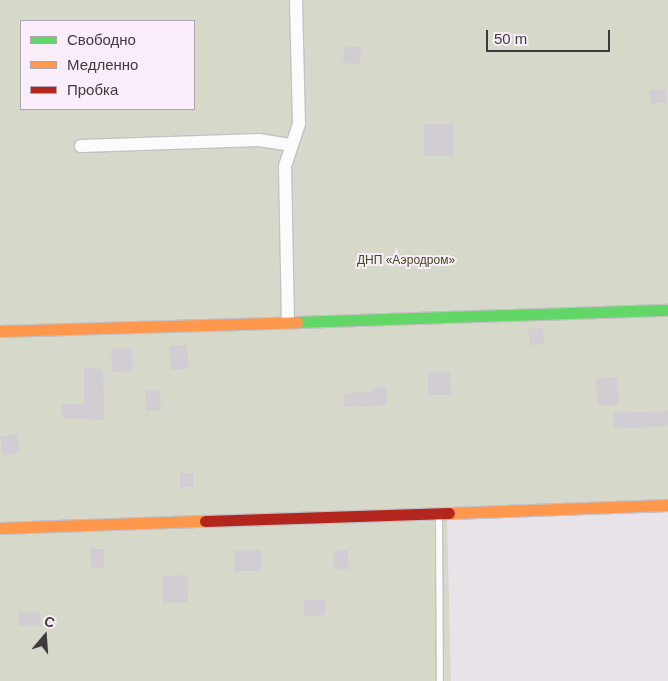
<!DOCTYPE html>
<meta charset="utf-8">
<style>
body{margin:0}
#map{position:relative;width:668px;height:681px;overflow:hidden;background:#e8e3e8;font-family:Helvetica,sans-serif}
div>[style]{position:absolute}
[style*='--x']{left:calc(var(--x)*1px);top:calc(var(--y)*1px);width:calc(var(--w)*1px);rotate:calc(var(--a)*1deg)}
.green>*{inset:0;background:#d6d9ca}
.building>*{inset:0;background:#d2ccd3}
.roads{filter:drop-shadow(1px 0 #c4c0c4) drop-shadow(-1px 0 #c4c0c4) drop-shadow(0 1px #c4c0c4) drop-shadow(0 -1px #c4c0c4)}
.lane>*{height:6px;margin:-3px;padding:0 3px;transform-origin:3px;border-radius:3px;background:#fcfbfc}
.street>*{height:12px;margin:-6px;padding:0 6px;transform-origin:6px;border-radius:6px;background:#fcfbfc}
.fast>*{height:11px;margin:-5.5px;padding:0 5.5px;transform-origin:5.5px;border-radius:5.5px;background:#63d668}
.slow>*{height:11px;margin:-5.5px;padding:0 5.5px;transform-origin:5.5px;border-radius:5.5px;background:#ff974d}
.jam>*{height:11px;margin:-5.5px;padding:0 5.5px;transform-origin:5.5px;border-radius:5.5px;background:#b3261e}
span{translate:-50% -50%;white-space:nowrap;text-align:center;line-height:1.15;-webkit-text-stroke:4px #f8edf9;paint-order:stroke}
.park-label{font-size:12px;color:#424b18}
.legend{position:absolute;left:20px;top:20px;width:175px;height:90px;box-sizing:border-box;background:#f8edf9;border:1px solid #aea6af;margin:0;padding:6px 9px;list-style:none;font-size:15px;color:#3f3b3f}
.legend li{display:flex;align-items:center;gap:10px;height:25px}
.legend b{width:25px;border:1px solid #aea6af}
.north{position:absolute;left:20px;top:611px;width:50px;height:50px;-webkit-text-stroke:4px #f8edf9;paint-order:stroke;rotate:18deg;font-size:14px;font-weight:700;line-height:20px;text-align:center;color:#3f3b3f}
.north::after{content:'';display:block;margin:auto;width:18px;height:22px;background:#3f3b3f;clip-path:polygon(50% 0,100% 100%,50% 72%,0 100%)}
.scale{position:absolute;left:486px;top:30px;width:124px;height:22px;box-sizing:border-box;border:2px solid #3f3b3f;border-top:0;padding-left:6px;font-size:15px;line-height:18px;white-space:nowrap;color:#3f3b3f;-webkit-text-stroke:4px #f8edf9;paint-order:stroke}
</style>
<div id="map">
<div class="green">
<div style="clip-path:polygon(evenodd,0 0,668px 0,668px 511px,447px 520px,451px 681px,0 681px,0 0,21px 21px,194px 21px,194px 109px,21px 109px,21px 21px)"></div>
</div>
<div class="building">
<div style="clip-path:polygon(344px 46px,361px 47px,360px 64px,343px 63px)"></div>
<div style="clip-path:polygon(666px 89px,667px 102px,651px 104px,649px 91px)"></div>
<div style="clip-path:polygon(424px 124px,453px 124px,453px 156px,424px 156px)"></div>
<div style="clip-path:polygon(543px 328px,544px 344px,530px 345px,528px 329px)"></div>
<div style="clip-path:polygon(187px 345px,189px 368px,171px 370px,169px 346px)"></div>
<div style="clip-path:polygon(132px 348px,133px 371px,112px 372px,111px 349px)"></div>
<div style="clip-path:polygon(84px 368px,103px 369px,104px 420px,62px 418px,62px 404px,84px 404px)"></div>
<div style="clip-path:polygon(450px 371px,451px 395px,428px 395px,428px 372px)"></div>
<div style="clip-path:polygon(617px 377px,619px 405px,598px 405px,596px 378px)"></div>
<div style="clip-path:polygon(387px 387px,387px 405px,344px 407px,344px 393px,372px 392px,372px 388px)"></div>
<div style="clip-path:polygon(160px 390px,161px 410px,146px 411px,145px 391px)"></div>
<div style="clip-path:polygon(668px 411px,668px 426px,614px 429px,614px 413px)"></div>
<div style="clip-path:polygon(17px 434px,20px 452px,3px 455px,0 437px)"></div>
<div style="clip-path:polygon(180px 473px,193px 473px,193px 487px,180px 487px)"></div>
<div style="clip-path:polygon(90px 549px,104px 549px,104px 568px,91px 568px)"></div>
<div style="clip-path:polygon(234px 550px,261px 550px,261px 571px,234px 571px)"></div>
<div style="clip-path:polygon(334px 550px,348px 550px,349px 569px,334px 569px)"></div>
<div style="clip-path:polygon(187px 575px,188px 602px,163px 603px,162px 576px)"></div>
<div style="clip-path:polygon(325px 599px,325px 615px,304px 616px,304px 600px)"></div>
<div style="clip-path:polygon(40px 612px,41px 626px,19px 626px,18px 613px)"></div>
</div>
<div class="roads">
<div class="lane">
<div style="--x:439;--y:514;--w:167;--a:89.7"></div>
</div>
<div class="street">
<div style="--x:81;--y:146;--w:178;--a:-1.9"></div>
<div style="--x:259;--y:140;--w:33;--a:9"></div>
<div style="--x:288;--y:322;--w:156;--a:-91.1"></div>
<div style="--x:285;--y:166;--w:44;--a:-71.6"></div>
<div style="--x:299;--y:124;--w:124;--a:-91.4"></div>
</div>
<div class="fast">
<div style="--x:297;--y:322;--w:371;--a:-1.9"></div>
</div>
<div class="slow">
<div style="--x:0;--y:331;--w:297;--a:-1.7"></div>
<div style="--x:449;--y:513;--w:219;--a:-2.1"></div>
<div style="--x:0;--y:528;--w:205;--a:-2"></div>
</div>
<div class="jam">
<div style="--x:205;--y:521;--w:244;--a:-1.9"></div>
</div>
</div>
<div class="park-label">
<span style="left:406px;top:261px">ДНП «Аэродром»</span>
</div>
<ul class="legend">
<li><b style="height:6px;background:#63d668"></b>Свободно</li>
<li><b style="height:6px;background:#ff974d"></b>Медленно</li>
<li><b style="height:6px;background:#b3261e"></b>Пробка</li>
</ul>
<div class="north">С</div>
<div class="scale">50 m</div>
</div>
